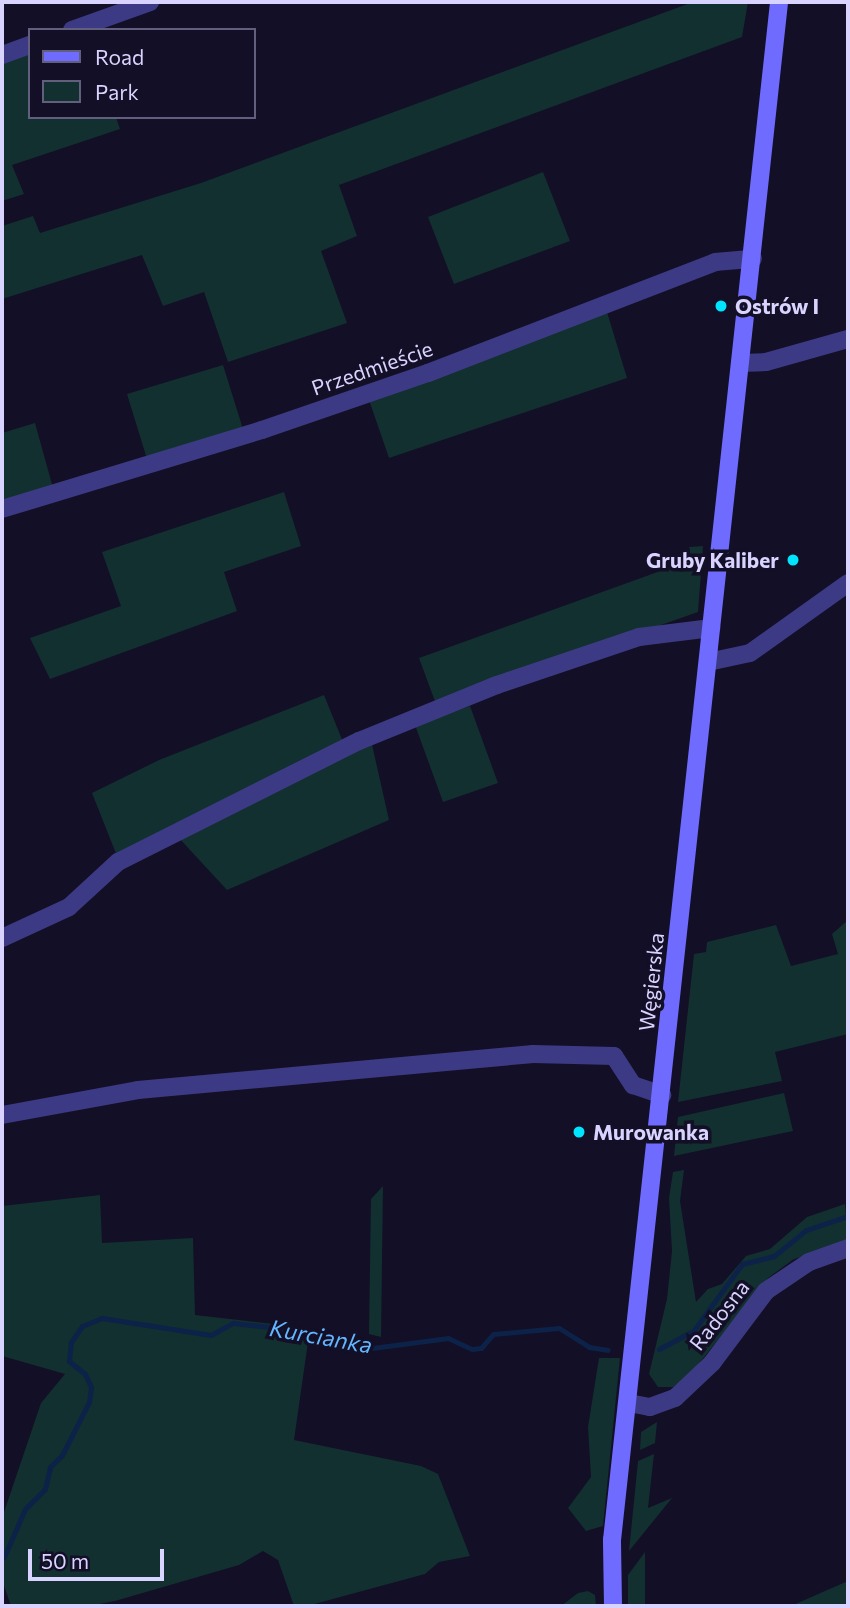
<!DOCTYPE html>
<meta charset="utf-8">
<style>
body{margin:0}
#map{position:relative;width:850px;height:1608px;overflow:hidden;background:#130f26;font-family:Commissioner,sans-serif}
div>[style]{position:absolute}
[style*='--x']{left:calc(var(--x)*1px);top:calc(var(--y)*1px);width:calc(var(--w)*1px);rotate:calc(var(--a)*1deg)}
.green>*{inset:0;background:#12302f}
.stream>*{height:5px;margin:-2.5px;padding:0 2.5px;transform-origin:2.5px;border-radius:2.5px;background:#0c2248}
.street>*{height:18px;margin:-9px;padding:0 9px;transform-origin:9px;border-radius:9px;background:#3d3a85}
.secondary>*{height:18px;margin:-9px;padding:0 9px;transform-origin:9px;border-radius:9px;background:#6f6bff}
.dots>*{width:19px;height:19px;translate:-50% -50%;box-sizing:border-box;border:4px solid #130f26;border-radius:50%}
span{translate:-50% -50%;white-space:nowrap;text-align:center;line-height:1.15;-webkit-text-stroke:7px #130f26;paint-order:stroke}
.poi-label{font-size:21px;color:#d9d4ff;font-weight:700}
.left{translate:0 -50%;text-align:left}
.right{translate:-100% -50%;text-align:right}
.street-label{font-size:21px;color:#d9d4ff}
.water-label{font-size:23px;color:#62b6ff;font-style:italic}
.frame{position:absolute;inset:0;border:4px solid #d9d4ff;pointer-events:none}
.legend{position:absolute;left:28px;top:28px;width:228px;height:91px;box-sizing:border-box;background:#130f26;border:2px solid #625e7d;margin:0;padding:9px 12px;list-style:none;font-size:21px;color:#d9d4ff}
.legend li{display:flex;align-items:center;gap:14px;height:35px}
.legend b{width:35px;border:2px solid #625e7d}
.scale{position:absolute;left:28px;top:1549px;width:136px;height:32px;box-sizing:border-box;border:4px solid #d9d4ff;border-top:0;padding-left:9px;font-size:21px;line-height:24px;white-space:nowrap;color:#d9d4ff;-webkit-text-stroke:5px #130f26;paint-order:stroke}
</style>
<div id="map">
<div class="green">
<div style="clip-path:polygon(693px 2px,748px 2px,742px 37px,339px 185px,357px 236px,321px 251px,347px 323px,228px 362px,204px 292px,163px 306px,142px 255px,2px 299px,2px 226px,33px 216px,40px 233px,201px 183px)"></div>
<div style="clip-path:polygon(30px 50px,30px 117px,116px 117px,120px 129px,12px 165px,24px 194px,2px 201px,2px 60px)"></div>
<div style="clip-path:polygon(543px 172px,570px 241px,454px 284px,428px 217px)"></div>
<div style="clip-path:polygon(607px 312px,627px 378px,389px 458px,369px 400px)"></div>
<div style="clip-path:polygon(223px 365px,243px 429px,147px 459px,127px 394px)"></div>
<div style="clip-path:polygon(35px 423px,53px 488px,2px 503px,2px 433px)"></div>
<div style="clip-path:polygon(284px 492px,301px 546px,224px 572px,237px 611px,50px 679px,30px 638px,121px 606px,102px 552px)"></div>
<div style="clip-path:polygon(703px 546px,698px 612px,436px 704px,419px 658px,688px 561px,689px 547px)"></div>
<div style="clip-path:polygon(324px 695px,343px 742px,117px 856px,92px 793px,159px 760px)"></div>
<div style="clip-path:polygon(470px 706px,498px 783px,443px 802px,415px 725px)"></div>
<div style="clip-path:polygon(371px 740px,389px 820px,227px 890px,178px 837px)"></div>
<div style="clip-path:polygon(848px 920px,848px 1034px,775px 1052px,782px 1081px,678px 1102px,694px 954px,706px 952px,707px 942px,776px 925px,791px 966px,838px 954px,832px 934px)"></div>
<div style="clip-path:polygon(784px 1093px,793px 1131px,674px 1156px,678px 1117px)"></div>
<div style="clip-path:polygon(684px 1170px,680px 1201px,696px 1302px,708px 1289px,722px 1284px,746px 1256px,770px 1249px,807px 1217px,845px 1204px,848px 1243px,794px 1259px,768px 1278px,688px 1377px,673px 1387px,658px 1387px,649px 1374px,667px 1299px,672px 1251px,669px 1198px,673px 1172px)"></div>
<div style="clip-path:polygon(383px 1186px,381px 1337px,369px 1334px,371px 1199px)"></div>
<div style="clip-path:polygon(100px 1195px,102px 1243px,193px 1238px,195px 1315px,310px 1328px,294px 1440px,421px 1466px,438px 1474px,470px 1556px,439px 1562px,425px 1574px,307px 1606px,294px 1606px,278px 1560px,263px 1551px,239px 1565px,115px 1601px,89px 1606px,11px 1606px,2px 1580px,2px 1518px,41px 1403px,65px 1374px,2px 1356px,2px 1206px)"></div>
<div style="clip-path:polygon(599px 1358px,620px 1358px,603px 1526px,586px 1531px,568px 1508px,591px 1477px,588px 1427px)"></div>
<div style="clip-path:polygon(657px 1422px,655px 1443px,640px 1450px,641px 1432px)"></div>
<div style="clip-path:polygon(654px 1454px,648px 1508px,672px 1498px,629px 1551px,638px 1461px)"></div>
<div style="clip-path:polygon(645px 1552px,645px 1606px,628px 1606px,628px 1575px)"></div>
<div style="clip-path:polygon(848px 1581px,848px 1606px,791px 1606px,825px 1591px)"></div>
<div style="clip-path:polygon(588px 1591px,595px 1595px,596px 1606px,561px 1606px,578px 1593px)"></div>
</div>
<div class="stream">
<div style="--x:659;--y:1349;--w:40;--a:-28"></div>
<div style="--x:694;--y:1330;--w:82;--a:-54"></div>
<div style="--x:742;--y:1264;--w:33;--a:-14"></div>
<div style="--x:774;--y:1256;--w:41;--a:-39.1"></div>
<div style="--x:806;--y:1230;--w:44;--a:-18.4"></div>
<div style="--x:4;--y:1557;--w:52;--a:-66.4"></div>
<div style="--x:25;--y:1509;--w:28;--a:-45"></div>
<div style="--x:45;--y:1489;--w:23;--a:-77"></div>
<div style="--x:50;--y:1467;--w:17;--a:-45"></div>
<div style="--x:62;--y:1455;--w:59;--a:-63"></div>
<div style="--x:89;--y:1402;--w:15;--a:-82"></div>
<div style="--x:91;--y:1387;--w:14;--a:-115"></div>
<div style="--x:85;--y:1374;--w:21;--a:-141"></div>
<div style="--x:69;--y:1361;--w:19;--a:-84"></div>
<div style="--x:71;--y:1342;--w:19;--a:-55"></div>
<div style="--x:82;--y:1326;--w:22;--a:-22"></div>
<div style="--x:102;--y:1318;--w:110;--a:8.9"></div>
<div style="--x:211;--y:1335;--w:25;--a:-29"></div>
<div style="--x:233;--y:1323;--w:81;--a:6.3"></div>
<div style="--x:314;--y:1332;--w:60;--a:15.4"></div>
<div style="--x:372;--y:1348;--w:77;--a:-7.5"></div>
<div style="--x:448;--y:1338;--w:26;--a:25"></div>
<div style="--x:472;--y:1349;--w:9;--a:-6"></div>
<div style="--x:481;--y:1348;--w:18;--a:-49"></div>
<div style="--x:493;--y:1334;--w:66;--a:-5.2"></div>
<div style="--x:559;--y:1328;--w:36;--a:32"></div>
<div style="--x:589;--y:1347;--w:19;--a:9"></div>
</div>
<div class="street">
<div style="--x:72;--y:30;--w:83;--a:-19.7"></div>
<div style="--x:2;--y:55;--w:30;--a:-20"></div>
<div style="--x:740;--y:363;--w:26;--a:-2"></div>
<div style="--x:766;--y:362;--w:85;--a:-15.7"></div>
<div style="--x:2;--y:509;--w:272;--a:-16.9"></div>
<div style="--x:262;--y:430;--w:176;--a:-19"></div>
<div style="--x:428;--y:373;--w:308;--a:-21.1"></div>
<div style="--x:715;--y:262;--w:38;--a:-5"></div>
<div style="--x:708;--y:662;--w:43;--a:-12.1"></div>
<div style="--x:750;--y:653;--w:120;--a:-35.5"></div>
<div style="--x:2;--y:938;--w:74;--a:-24.8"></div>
<div style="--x:69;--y:907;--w:67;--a:-42.6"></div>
<div style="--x:118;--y:862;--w:270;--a:-26.7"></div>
<div style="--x:359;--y:741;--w:149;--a:-22.1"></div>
<div style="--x:497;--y:685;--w:150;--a:-18.7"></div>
<div style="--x:639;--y:637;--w:73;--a:-7.1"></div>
<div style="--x:2;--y:1115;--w:138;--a:-10.4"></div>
<div style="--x:138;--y:1090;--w:397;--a:-5.2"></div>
<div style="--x:533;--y:1054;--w:81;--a:1.4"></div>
<div style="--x:614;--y:1056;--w:35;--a:57"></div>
<div style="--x:633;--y:1085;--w:31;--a:19"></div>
<div style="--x:629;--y:1403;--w:21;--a:11"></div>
<div style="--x:650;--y:1407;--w:27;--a:-20"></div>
<div style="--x:675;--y:1398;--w:51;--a:-43.4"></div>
<div style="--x:712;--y:1363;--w:90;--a:-53.1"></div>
<div style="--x:766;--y:1291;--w:52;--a:-34"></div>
<div style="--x:809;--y:1262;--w:41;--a:-19.7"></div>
</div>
<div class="secondary">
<div style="--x:613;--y:1606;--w:66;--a:-90.9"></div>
<div style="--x:612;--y:1540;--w:1547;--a:-83.8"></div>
</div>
<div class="dots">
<div style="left:721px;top:306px;background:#00e5ff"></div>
<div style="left:793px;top:560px;background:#00e5ff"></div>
<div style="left:579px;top:1132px;background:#00e5ff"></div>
</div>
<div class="poi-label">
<span class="left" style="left:735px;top:306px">Ostrów I</span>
<span class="right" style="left:779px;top:560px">Gruby Kaliber</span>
<span class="left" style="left:593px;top:1132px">Murowanka</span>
</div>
<div class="street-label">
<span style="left:372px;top:368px;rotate:-19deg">Przedmieście</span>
<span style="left:651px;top:982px;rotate:-84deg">Węgierska</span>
<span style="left:719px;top:1315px;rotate:-52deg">Radosna</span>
</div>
<div class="water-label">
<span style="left:321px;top:1336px;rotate:10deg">Kurcianka</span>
</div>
<div class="frame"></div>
<ul class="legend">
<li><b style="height:9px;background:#6f6bff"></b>Road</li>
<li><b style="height:19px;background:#12302f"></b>Park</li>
</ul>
<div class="scale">50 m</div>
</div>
